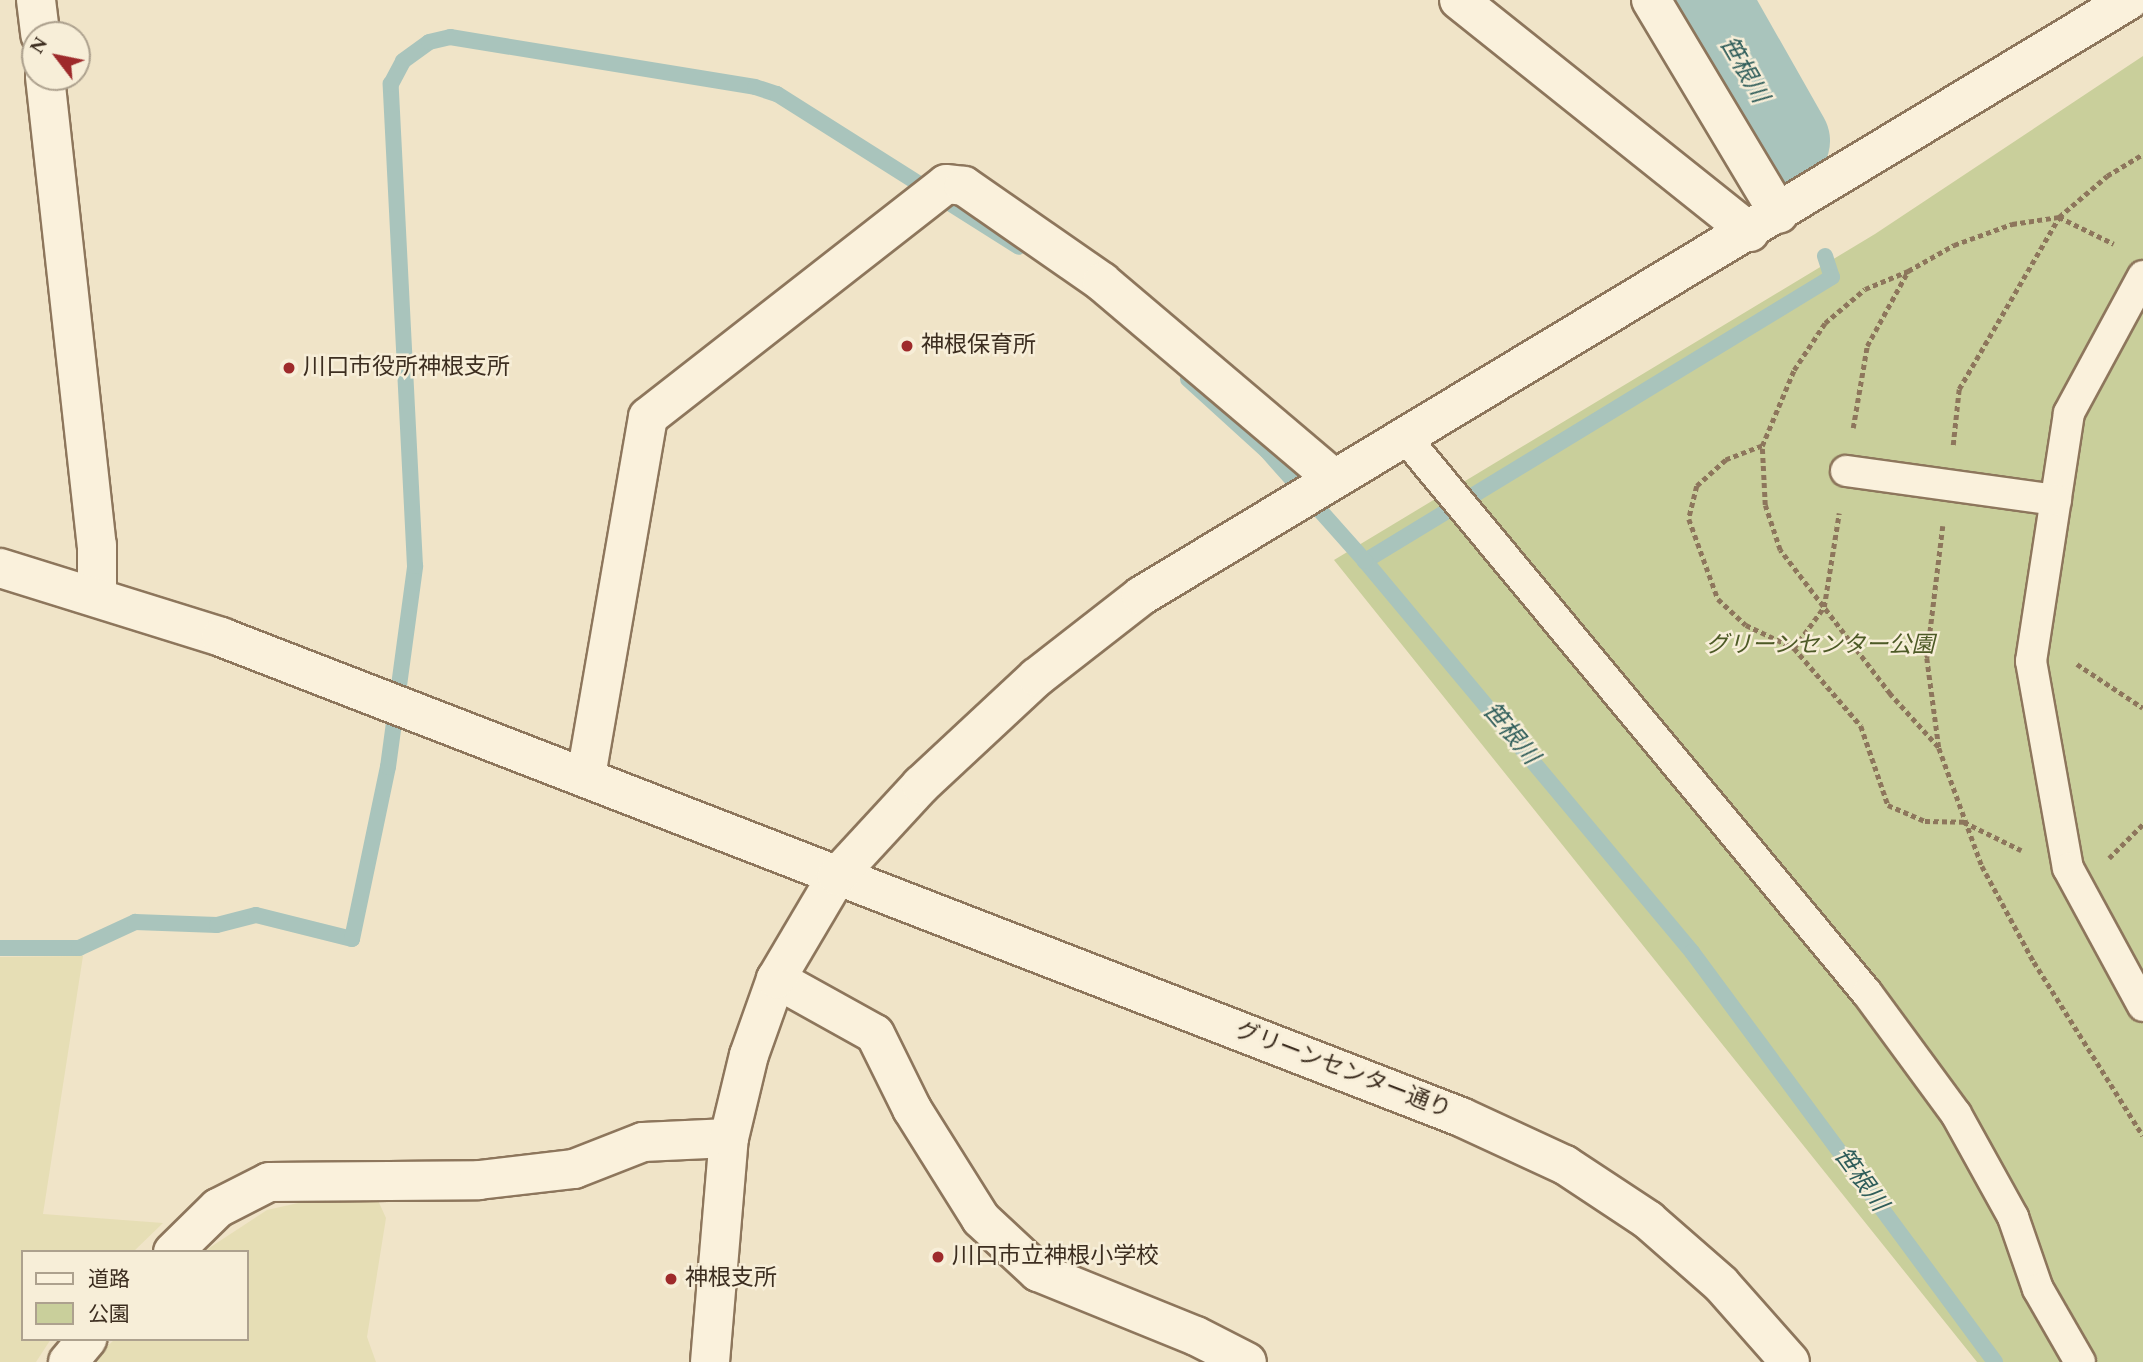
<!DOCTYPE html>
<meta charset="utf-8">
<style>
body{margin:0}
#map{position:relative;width:2143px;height:1362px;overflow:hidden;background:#f0e4c8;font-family:Spectral,"Noto Sans JP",serif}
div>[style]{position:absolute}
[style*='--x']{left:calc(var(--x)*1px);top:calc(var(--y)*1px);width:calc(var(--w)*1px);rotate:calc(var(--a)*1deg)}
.farmland>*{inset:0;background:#e6deb5}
.green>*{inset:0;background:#c9cf9b}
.stream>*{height:16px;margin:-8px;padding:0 8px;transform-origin:8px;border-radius:8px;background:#a9c4bc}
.river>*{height:94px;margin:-47px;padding:0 47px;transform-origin:47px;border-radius:47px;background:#a9c4bc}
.path>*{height:4.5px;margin-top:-2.25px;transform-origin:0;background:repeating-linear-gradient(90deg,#8d765c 0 5px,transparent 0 8.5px)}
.roads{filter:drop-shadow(2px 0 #8d765c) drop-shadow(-2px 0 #8d765c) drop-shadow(0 2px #8d765c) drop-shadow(0 -2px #8d765c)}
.lane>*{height:30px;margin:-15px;padding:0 15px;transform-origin:15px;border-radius:15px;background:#faf1dc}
.street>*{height:38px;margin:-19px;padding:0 19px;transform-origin:19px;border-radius:19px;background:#faf1dc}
.secondary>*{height:38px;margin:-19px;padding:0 19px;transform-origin:19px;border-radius:19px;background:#faf1dc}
.dots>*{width:19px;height:19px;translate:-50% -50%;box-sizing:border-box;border:4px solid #f7eed8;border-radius:50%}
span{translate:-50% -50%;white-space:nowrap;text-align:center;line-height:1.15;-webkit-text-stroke:5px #f7eed8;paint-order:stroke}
.poi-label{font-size:23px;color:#3d2e20}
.left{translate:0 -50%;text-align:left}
.park-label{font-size:23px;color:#4d5a26;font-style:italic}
.street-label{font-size:23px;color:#3d2e20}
.water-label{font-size:24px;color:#2f5d5a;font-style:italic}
.legend{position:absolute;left:21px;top:1250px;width:228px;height:91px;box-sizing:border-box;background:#f7eed8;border:2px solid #ada18e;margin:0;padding:9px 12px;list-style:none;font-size:21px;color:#3d2e20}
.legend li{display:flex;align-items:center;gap:14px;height:35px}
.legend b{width:35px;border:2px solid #ada18e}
.north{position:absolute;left:21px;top:21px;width:70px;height:70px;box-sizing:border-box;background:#f7eed8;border:2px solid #ada18e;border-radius:50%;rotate:302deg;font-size:19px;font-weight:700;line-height:28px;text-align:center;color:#3d2e20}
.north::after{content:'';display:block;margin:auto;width:24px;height:32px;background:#9e2a2b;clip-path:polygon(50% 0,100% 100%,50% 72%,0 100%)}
</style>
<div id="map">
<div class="farmland">
<div style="clip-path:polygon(83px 956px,43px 1214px,163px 1223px,133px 1252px,23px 1252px,23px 1339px,51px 1339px,36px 1362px,0 1362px,0 957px)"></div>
<div style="clip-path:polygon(376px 1196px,386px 1218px,367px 1337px,376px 1362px,91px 1362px,115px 1339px,247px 1339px,247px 1252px,203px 1252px,267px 1210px,307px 1201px)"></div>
</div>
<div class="green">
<div style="clip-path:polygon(2143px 56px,2143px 1362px,1977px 1362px,1334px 560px,1875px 234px)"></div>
</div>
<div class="stream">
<div style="--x:1825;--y:256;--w:22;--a:72"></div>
<div style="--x:1832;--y:277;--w:547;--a:148.69"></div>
<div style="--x:1365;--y:561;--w:510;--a:50.09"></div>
<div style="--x:1692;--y:952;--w:510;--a:53.53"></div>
<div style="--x:1188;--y:379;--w:107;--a:42.3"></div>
<div style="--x:1267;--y:451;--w:147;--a:48.3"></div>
<div style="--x:0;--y:948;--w:79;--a:0"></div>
<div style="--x:79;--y:948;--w:62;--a:-24.9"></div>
<div style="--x:135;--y:922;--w:82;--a:2.1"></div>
<div style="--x:217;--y:925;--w:40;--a:-14.4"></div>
<div style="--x:256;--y:915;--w:99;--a:14"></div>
<div style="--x:352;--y:939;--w:176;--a:-78.2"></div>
<div style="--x:388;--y:767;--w:203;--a:-82.3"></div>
<div style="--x:415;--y:566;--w:483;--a:-92.9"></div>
<div style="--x:391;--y:84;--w:26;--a:-62"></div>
<div style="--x:403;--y:61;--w:32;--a:-36"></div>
<div style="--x:429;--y:42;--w:22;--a:-13"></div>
<div style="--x:450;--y:37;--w:309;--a:9.3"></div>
<div style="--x:755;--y:87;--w:23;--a:18"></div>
<div style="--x:777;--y:94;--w:286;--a:32.3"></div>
</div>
<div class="river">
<div style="--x:1703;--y:0;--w:162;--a:60.4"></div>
</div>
<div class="path">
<div style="--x:1853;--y:428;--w:83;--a:-80.3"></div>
<div style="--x:1867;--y:346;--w:83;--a:-61.3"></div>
<div style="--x:1953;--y:445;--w:56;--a:-83.9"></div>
<div style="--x:1959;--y:389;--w:199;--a:-59.8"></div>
<div style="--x:2059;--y:217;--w:63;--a:-40.5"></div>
<div style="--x:2107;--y:176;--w:42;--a:-31.4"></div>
<div style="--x:1762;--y:446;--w:39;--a:159"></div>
<div style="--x:1726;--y:460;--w:39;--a:138"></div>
<div style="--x:1697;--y:486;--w:34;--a:104"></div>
<div style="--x:1689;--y:519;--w:85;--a:70.1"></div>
<div style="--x:1718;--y:599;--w:38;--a:43"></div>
<div style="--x:1746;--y:625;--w:53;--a:25.6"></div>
<div style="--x:1794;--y:648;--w:103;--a:49.3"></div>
<div style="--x:1861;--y:726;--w:83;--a:71.1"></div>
<div style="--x:1888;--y:805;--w:40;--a:23.4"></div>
<div style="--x:1925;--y:821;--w:39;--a:1"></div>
<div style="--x:1964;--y:822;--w:64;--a:26.2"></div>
<div style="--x:1943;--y:526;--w:133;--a:96.9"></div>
<div style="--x:1927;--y:658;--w:91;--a:82.4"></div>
<div style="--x:1939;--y:748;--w:126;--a:70"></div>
<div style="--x:1982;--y:866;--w:109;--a:61.6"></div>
<div style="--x:2034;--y:962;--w:205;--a:57.9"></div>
<div style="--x:1794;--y:648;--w:51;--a:-53.8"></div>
<div style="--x:1824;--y:607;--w:95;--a:-80.9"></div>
<div style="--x:2077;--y:664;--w:79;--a:33.7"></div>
<div style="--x:1938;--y:747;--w:72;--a:-132.2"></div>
<div style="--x:1890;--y:694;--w:181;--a:-127.4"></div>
<div style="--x:1780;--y:550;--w:47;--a:-108.4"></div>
<div style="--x:1765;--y:505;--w:59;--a:-92.9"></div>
<div style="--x:1762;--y:446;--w:82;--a:-67.2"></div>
<div style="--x:1794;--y:370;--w:56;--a:-56.6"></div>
<div style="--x:1825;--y:323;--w:52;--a:-40.4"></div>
<div style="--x:1865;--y:289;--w:47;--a:-22.7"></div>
<div style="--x:1908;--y:271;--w:53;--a:-29.5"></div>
<div style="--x:1954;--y:245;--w:62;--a:-19.9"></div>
<div style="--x:2012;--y:224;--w:48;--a:-8.5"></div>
<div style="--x:2059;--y:217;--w:61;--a:26.1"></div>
<div style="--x:2109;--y:858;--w:48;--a:-45"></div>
</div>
<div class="roads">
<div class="lane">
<div style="--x:2143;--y:276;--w:156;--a:118.4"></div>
<div style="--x:2069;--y:413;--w:251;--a:98.7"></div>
<div style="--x:2031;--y:661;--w:210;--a:79.9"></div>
<div style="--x:2068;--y:868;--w:157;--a:61.5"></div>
<div style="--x:1404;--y:436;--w:724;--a:50.27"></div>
<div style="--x:1867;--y:993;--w:150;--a:53.7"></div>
<div style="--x:1956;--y:1114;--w:118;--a:61"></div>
<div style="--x:2013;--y:1217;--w:76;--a:70.9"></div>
<div style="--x:2038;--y:1289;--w:84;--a:60.1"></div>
<div style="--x:1846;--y:471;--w:212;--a:7.9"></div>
</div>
<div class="street">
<div style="--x:36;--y:0;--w:35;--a:83"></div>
<div style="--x:1459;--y:0;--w:372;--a:38.6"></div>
<div style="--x:1651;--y:0;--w:249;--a:59.1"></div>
<div style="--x:45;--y:77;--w:471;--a:83.7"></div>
<div style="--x:97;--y:545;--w:52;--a:90"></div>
<div style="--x:586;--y:776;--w:364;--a:-80.2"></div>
<div style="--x:648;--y:417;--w:378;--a:-38"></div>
<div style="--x:946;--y:184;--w:18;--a:6"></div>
<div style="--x:964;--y:186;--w:168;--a:34.8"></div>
<div style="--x:1102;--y:282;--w:303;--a:40.3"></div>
<div style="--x:776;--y:979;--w:113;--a:29.1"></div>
<div style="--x:875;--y:1034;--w:84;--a:63.7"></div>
<div style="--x:912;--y:1109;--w:130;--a:57.9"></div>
<div style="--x:981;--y:1219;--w:78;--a:42.9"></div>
<div style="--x:1038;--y:1272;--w:170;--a:22.1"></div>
<div style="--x:1196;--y:1336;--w:57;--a:27"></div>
<div style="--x:173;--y:1252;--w:63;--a:-44.4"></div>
<div style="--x:218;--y:1208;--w:57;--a:-27"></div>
<div style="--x:269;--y:1182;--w:210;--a:-0.5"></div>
<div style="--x:479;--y:1180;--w:96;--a:-6.6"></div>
<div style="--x:574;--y:1169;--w:74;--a:-21.4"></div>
<div style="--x:643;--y:1142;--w:86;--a:-2.7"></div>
<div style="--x:68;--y:1362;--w:30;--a:-50"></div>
</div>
<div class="secondary">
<div style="--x:0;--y:568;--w:232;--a:17.3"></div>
<div style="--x:221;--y:637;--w:1330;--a:21.16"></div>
<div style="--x:1461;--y:1117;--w:115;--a:24.8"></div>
<div style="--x:1565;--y:1165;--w:100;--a:33.5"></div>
<div style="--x:1648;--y:1220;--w:97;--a:41.2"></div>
<div style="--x:1721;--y:1284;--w:104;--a:48.5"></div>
<div style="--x:710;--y:1362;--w:225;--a:-85.2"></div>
<div style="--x:729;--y:1138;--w:85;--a:-76.5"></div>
<div style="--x:749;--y:1055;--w:81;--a:-70.4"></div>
<div style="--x:776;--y:979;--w:120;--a:-59.4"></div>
<div style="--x:837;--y:876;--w:124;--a:-47.3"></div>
<div style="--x:921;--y:785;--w:158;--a:-43"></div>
<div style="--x:1037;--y:677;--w:132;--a:-37.9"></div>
<div style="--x:1141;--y:596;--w:1154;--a:-31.1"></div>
</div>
</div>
<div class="dots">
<div style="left:907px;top:346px;background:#9e2a2b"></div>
<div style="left:289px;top:368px;background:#9e2a2b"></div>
<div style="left:938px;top:1257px;background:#9e2a2b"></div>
<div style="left:671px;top:1279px;background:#9e2a2b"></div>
</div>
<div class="poi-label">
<span class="left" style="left:921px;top:346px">神根保育所</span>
<span class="left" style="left:303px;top:368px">川口市役所神根支所</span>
<span class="left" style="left:952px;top:1257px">川口市立神根小学校</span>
<span class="left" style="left:685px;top:1279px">神根支所</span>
</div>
<div class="park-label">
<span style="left:1820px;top:646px">グリーンセンター公園</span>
</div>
<div class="street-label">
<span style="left:1343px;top:1071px;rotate:21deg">グリーンセンター通り</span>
</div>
<div class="water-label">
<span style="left:1743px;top:70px;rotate:60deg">笹根川</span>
<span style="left:1510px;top:734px;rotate:50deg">笹根川</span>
<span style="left:1860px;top:1180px;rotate:54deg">笹根川</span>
</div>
<ul class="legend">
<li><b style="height:9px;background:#faf1dc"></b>道路</li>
<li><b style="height:19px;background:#c9cf9b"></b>公園</li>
</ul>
<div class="north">N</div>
</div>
